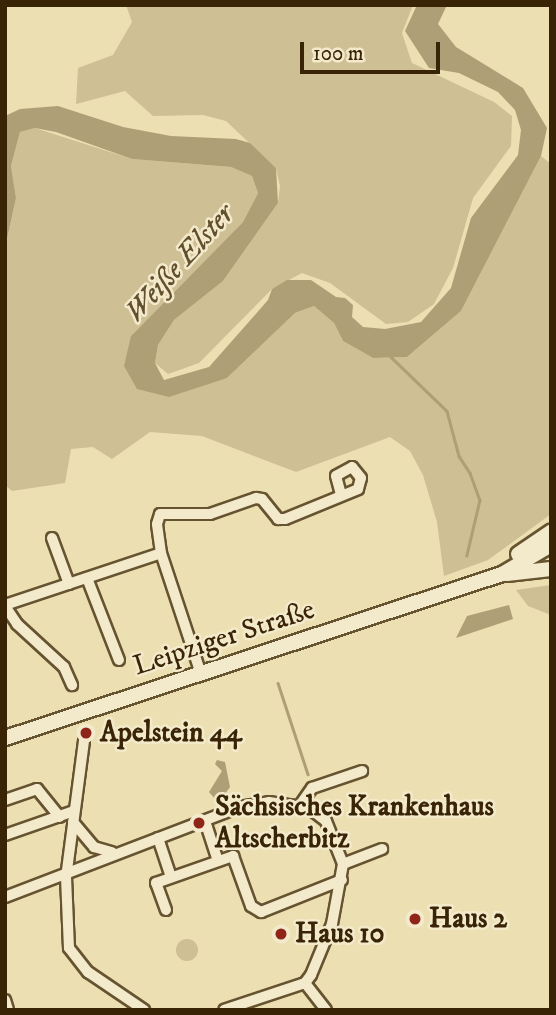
<!DOCTYPE html>
<meta charset="utf-8">
<style>
body{margin:0}
#map{position:relative;width:556px;height:1015px;overflow:hidden;background:#ecdfb1;font-family:"IM FELL DW Pica",serif}
div>[style]{position:absolute}
[style*='--x']{left:calc(var(--x)*1px);top:calc(var(--y)*1px);width:calc(var(--w)*1px);rotate:calc(var(--a)*1deg)}
.green>*{inset:0;background:#cebf94}
.round{border-radius:50%}
.water>*{inset:0;background:#af9f77}
.stream>*{height:2.5px;margin:-1.25px;padding:0 1.25px;transform-origin:1.25px;border-radius:1.25px;background:#af9f77}
.roads{filter:drop-shadow(2px 0 #665330) drop-shadow(-2px 0 #665330) drop-shadow(0 2px #665330) drop-shadow(0 -2px #665330)}
.minor>*{height:10px;margin:-5px;padding:0 5px;transform-origin:5px;border-radius:5px;background:#f3eacc}
.tertiary>*{height:14px;margin:-7px;padding:0 7px;transform-origin:7px;border-radius:7px;background:#f3eacc}
.dots>*{width:19px;height:19px;translate:-50% -50%;box-sizing:border-box;border:4px solid #f3eacc;border-radius:50%}
span{translate:-50% -50%;white-space:nowrap;text-align:center;line-height:1.15;-webkit-text-stroke:5px #f3eacc;paint-order:stroke}
.street-label{font-size:28px;color:#392405}
.poi-label{font-size:28px;color:#392405;font-weight:700}
.left{translate:0 -50%;text-align:left}
.water-label{font-size:30px;color:#624f2d;font-style:italic}
.frame{position:absolute;inset:0;border:7px solid #392405;pointer-events:none}
.scale{position:absolute;left:300px;top:42px;width:140px;height:32px;box-sizing:border-box;border:4px solid #392405;border-top:0;padding-left:9px;font-size:21px;line-height:24px;white-space:nowrap;color:#392405;-webkit-text-stroke:5px #f3eacc;paint-order:stroke}
</style>
<div id="map">
<div class="green">
<div style="clip-path:polygon(126px 5px,413px 5px,402px 33px,412px 63px,494px 102px,512px 116px,511px 146px,473px 198px,453px 268px,434px 304px,408px 322px,386px 324px,330px 283px,302px 273px,272px 289px,199px 363px,168px 374px,155px 363px,158px 345px,174px 320px,223px 281px,278px 203px,280px 186px,276px 168px,226px 121px,203px 115px,153px 116px,125px 91px,76px 104px,78px 68px,113px 55px,132px 22px)"></div>
<div style="clip-path:polygon(35px 128px,132px 159px,231px 167px,252px 176px,258px 193px,243px 222px,131px 336px,137px 389px,227px 378px,295px 313px,314px 306px,334px 323px,343px 341px,373px 358px,407px 357px,461px 311px,541px 156px,551px 164px,551px 514px,488px 560px,444px 576px,437px 522px,423px 475px,410px 451px,390px 437px,296px 472px,202px 436px,150px 432px,112px 459px,93px 447px,71px 449px,65px 483px,12px 491px,5px 485px,5px 248px,16px 198px,11px 166px,20px 132px)"></div>
<div style="clip-path:polygon(551px 585px,551px 615px,528px 606px,516px 590px)"></div>
<div class="round" style="left:176px;top:939px;width:22px;height:22px"></div>
</div>
<div class="water">
<div style="clip-path:polygon(417px 5px,447px 5px,438px 24px,456px 47px,523px 88px,547px 128px,541px 156px,461px 311px,407px 357px,373px 358px,343px 341px,334px 323px,314px 306px,295px 313px,227px 378px,169px 397px,137px 389px,124px 366px,131px 336px,243px 222px,258px 193px,252px 176px,231px 167px,132px 159px,56px 132px,35px 128px,20px 132px,11px 166px,16px 198px,5px 248px,5px 116px,20px 109px,58px 106px,123px 127px,171px 136px,236px 139px,250px 143px,276px 168px,278px 203px,223px 281px,174px 320px,158px 345px,155px 363px,164px 380px,209px 367px,268px 300px,272px 289px,287px 280px,311px 280px,336px 297px,345px 298px,353px 305px,352px 317px,363px 327px,385px 329px,421px 322px,451px 288px,471px 218px,518px 155px,521px 130px,515px 110px,498px 92px,459px 73px,429px 68px,405px 31px)"></div>
<div style="clip-path:polygon(509px 605px,513px 619px,456px 638px,467px 616px)"></div>
<div style="clip-path:polygon(217px 760px,225px 762px,230px 787px,222px 798px,215px 799px,209px 792px,222px 771px,215px 764px)"></div>
</div>
<div class="stream">
<div style="--x:390;--y:356;--w:79;--a:44"></div>
<div style="--x:447;--y:411;--w:47;--a:75.1"></div>
<div style="--x:459;--y:456;--w:20;--a:57"></div>
<div style="--x:470;--y:473;--w:29;--a:70"></div>
<div style="--x:480;--y:500;--w:57;--a:103.3"></div>
<div style="--x:278;--y:683;--w:96;--a:71.8"></div>
</div>
<div class="roads">
<div class="minor">
<div style="--x:52;--y:538;--w:49;--a:69.7"></div>
<div style="--x:87;--y:578;--w:88;--a:68.7"></div>
<div style="--x:5;--y:605;--w:164;--a:-18.4"></div>
<div style="--x:5;--y:606;--w:22;--a:56"></div>
<div style="--x:17;--y:624;--w:64;--a:42.5"></div>
<div style="--x:64;--y:667;--w:20;--a:66"></div>
<div style="--x:200;--y:671;--w:124;--a:-108.3"></div>
<div style="--x:161;--y:553;--w:29;--a:-98"></div>
<div style="--x:157;--y:524;--w:10;--a:-73"></div>
<div style="--x:160;--y:514;--w:50;--a:0"></div>
<div style="--x:210;--y:514;--w:49;--a:-19.2"></div>
<div style="--x:256;--y:498;--w:6;--a:9"></div>
<div style="--x:262;--y:499;--w:26;--a:51"></div>
<div style="--x:278;--y:519;--w:7;--a:0"></div>
<div style="--x:285;--y:519;--w:79;--a:-22.3"></div>
<div style="--x:358;--y:489;--w:11;--a:-75"></div>
<div style="--x:361;--y:478;--w:14;--a:-129"></div>
<div style="--x:352;--y:467;--w:18;--a:151"></div>
<div style="--x:336;--y:476;--w:20;--a:75"></div>
<div style="--x:84;--y:741;--w:137;--a:97.5"></div>
<div style="--x:66;--y:877;--w:71;--a:87.6"></div>
<div style="--x:69;--y:948;--w:31;--a:52"></div>
<div style="--x:88;--y:972;--w:68;--a:34.2"></div>
<div style="--x:5;--y:800;--w:34;--a:-19"></div>
<div style="--x:37;--y:789;--w:36;--a:51"></div>
<div style="--x:300;--y:805;--w:21;--a:-55"></div>
<div style="--x:312;--y:788;--w:53;--a:-18.8"></div>
<div style="--x:205;--y:821;--w:42;--a:72"></div>
<div style="--x:73;--y:822;--w:33;--a:50"></div>
<div style="--x:94;--y:847;--w:19;--a:16"></div>
<div style="--x:5;--y:835;--w:73;--a:-19.2"></div>
<div style="--x:158;--y:838;--w:41;--a:71.6"></div>
<div style="--x:343;--y:864;--w:42;--a:-21"></div>
<div style="--x:5;--y:897;--w:251;--a:-21"></div>
<div style="--x:239;--y:807;--w:30;--a:-9"></div>
<div style="--x:269;--y:802;--w:40;--a:8.5"></div>
<div style="--x:309;--y:808;--w:21;--a:37"></div>
<div style="--x:326;--y:821;--w:46;--a:68.4"></div>
<div style="--x:343;--y:864;--w:61;--a:100.4"></div>
<div style="--x:332;--y:924;--w:55;--a:112.4"></div>
<div style="--x:311;--y:975;--w:10;--a:127"></div>
<div style="--x:305;--y:983;--w:85;--a:161.6"></div>
<div style="--x:166;--y:910;--w:29;--a:-110"></div>
<div style="--x:156;--y:883;--w:82;--a:-19.3"></div>
<div style="--x:233;--y:856;--w:53;--a:70.2"></div>
<div style="--x:251;--y:906;--w:12;--a:31"></div>
<div style="--x:261;--y:912;--w:87;--a:-21.6"></div>
<div style="--x:305;--y:983;--w:34;--a:52"></div>
<div style="--x:5;--y:1000;--w:10;--a:73"></div>
</div>
<div class="tertiary">
<div style="--x:518;--y:554;--w:40;--a:-34"></div>
<div style="--x:507;--y:574;--w:44;--a:-6.5"></div>
<div style="--x:5;--y:738;--w:523;--a:-18.26"></div>
<div style="--x:502;--y:574;--w:57;--a:-30.6"></div>
</div>
</div>
<div class="dots">
<div style="left:86px;top:733px;background:#8f2418"></div>
<div style="left:199px;top:823px;background:#8f2418"></div>
<div style="left:415px;top:919px;background:#8f2418"></div>
<div style="left:281px;top:934px;background:#8f2418"></div>
</div>
<div class="street-label">
<span style="left:224px;top:638px;rotate:-18deg">Leipziger Straße</span>
</div>
<div class="poi-label">
<span class="left" style="left:100px;top:733px">Apelstein 44</span>
<span class="left" style="left:215px;top:823px">Sächsisches Krankenhaus<br>Altscherbitz</span>
<span class="left" style="left:429px;top:919px">Haus 2</span>
<span class="left" style="left:295px;top:934px">Haus 10</span>
</div>
<div class="water-label">
<span style="left:180px;top:264px;rotate:-48deg">Weiße Elster</span>
</div>
<div class="frame"></div>
<div class="scale">100 m</div>
</div>
